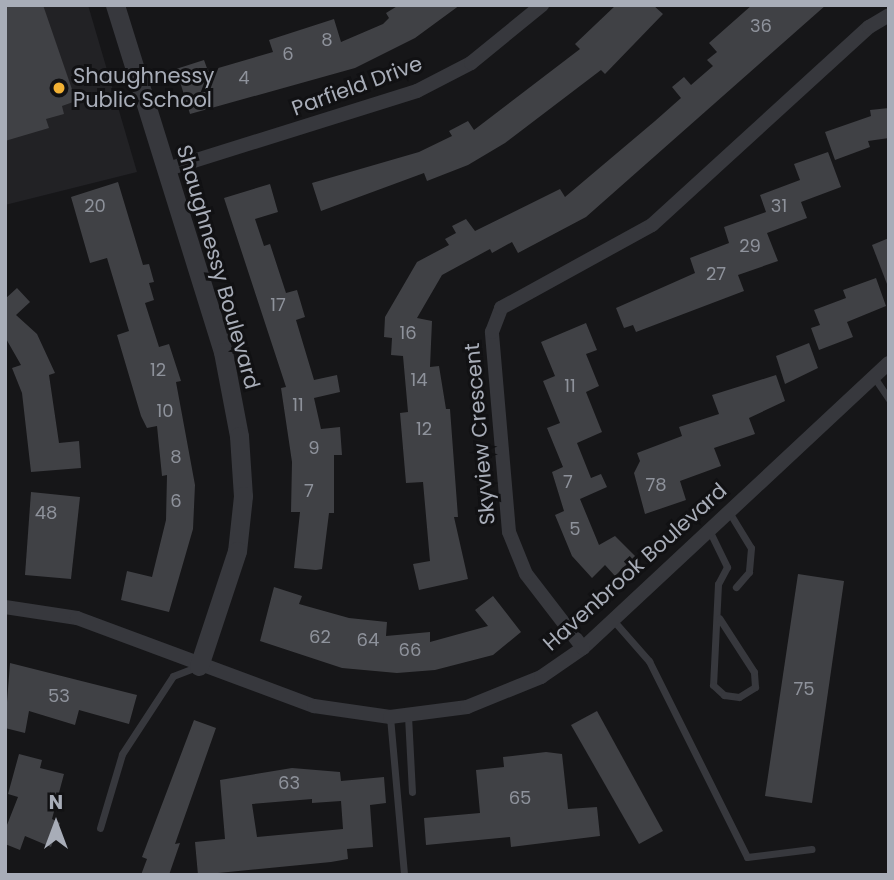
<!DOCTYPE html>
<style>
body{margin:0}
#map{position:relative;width:894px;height:880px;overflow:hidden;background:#161618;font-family:Poppins,sans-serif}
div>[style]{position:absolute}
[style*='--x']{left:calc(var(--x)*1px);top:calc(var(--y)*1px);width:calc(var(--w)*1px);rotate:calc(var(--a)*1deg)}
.built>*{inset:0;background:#222225}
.building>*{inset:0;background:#404145}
.service>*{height:7px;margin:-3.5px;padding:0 3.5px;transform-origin:3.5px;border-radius:3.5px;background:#37383d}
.minor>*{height:14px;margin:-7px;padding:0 7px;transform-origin:7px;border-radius:7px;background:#37383d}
.tertiary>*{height:19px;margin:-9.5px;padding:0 9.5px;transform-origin:9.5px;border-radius:9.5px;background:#37383d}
.dots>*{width:19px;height:19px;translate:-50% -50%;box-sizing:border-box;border:4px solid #111113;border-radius:50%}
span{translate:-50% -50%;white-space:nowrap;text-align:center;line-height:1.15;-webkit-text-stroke:6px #111113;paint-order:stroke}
.number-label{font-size:18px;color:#8e929b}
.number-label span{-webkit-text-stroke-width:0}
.poi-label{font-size:21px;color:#a8adb8}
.left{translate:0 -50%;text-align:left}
.street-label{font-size:21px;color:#a8adb8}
.frame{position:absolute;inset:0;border:7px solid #a8adb8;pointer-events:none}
.north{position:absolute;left:21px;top:789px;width:70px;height:70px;-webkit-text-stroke:5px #111113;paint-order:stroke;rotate:0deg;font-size:19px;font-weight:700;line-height:28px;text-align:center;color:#a8adb8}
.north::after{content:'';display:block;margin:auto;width:24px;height:32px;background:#a8adb8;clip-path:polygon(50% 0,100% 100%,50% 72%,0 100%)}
</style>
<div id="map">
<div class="built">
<div style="clip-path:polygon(5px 5px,88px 5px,137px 172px,5px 205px)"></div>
</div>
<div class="building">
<div style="clip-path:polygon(5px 5px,43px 5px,76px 101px,62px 106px,64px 114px,46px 119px,49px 128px,5px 141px)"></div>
<div style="clip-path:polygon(399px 5px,460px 5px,415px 38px,355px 68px,190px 114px,176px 69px,204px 60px,208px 71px,273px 52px,269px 40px,334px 19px,341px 42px,383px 24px,389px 18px,386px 13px)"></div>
<div style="clip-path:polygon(616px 5px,653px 5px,663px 14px,605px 74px,601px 70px,505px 143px,468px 165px,427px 181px,424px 173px,321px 211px,312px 183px,419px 152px,452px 136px,449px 131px,468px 121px,474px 130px,580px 49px,575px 44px)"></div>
<div style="clip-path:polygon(752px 5px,826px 5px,586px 217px,518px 253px,512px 242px,492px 253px,490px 249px,442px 275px,417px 318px,432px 321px,430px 367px,439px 366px,446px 409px,450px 409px,458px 517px,454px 517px,468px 579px,419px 590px,413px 564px,430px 561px,423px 482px,406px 483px,400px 413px,408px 412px,403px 356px,391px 355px,392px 338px,384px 337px,385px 317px,417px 262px,449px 245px,445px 239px,456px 233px,452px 226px,466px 219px,475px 231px,560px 189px,565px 197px,655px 121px,681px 98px,672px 87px,684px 77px,691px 85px,713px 66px,707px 60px,717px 52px,709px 43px)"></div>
<div style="clip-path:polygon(889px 108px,889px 138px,868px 141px,870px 147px,835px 160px,825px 132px,871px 116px,870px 110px)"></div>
<div style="clip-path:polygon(828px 152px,841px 187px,801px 202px,807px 218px,767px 233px,778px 261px,738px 275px,744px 291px,636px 332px,633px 325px,624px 328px,616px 308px,695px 273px,690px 258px,729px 243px,724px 227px,766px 212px,760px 195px,800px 180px,794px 164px)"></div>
<div style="clip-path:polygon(118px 182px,143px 265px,149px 264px,154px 282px,149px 283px,154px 300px,145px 303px,159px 347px,169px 344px,181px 381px,176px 382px,195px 485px,193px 529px,169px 612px,121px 600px,127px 571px,152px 577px,166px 520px,167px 475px,162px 476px,157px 426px,147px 428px,141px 416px,117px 335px,129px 331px,107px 258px,90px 263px,71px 197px)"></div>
<div style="clip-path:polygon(270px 184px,278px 212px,255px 219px,264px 246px,270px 244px,286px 293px,297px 290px,305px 317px,296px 320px,314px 380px,337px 375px,340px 392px,314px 398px,321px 429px,340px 427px,342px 455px,334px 455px,334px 513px,329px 513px,322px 569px,316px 570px,294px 568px,300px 512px,291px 512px,292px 462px,281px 388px,286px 387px,224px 198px)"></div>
<div style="clip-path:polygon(889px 238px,889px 284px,887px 284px,872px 245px)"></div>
<div style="clip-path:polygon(876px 278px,886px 306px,847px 322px,853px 337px,819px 350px,811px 328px,820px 325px,814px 310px,846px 298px,843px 290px)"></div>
<div style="clip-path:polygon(17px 288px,30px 302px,16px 315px,37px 334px,55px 373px,49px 375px,59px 443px,79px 441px,81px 468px,31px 472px,22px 393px,12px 368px,21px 365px,5px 337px,5px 299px)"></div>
<div style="clip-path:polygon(586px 323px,597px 350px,586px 354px,599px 386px,586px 392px,602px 432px,577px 443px,591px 478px,601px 474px,607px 487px,580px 499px,599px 545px,615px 536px,635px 556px,615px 576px,605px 565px,592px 578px,572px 556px,555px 515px,564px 511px,552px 472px,563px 467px,547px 428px,560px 423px,543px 381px,555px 376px,541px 342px)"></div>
<div style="clip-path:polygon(809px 343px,818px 368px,785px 384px,776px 356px)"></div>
<div style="clip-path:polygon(776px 375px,785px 401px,749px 418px,755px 434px,714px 448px,721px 466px,680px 481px,686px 500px,645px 514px,634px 473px,640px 461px,637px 453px,682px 436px,679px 427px,719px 414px,712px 395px)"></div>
<div style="clip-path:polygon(31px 492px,80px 497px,71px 579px,25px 575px)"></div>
<div style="clip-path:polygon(798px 574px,844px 581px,812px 803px,765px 796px)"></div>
<div style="clip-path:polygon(274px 587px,302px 596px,299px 604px,349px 618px,387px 622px,386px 636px,430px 632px,430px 642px,488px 626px,475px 610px,493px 596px,521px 632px,493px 655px,435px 670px,397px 673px,342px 668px,260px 641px)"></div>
<div style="clip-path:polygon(10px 663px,137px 695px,129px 724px,79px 710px,75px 725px,29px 711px,25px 733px,5px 728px)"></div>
<div style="clip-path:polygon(597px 711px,663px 831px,639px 844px,571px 725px)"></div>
<div style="clip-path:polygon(194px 720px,216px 728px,175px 844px,180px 843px,169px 875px,141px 875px,147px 859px,142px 857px)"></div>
<div style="clip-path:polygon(546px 752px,562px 754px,568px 809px,597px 807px,600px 836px,511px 847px,510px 837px,426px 845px,424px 818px,480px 813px,476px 770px,504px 767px,503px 757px)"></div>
<div style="clip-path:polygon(19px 754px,42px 760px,40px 768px,64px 774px,52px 819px,60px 823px,51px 847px,25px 836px,20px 850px,5px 844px,5px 830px,18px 797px,8px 794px)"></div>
<div style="clip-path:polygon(evenodd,292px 768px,340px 772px,341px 781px,384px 777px,386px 803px,370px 805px,373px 847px,347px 849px,348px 859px,331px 862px,198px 875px,195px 842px,225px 839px,220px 780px,292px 768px,312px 799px,312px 803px,341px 801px,343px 829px,257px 837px,252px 804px,312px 799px)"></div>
</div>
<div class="service">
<div style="--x:874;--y:377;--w:27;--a:56"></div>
<div style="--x:729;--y:512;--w:42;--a:58.6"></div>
<div style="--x:751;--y:548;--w:24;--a:95"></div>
<div style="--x:749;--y:572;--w:20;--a:131"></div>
<div style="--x:710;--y:532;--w:39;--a:64"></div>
<div style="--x:727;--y:567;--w:19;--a:118"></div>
<div style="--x:718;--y:584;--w:101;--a:92.8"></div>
<div style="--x:713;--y:685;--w:15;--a:42"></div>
<div style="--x:724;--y:695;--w:15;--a:8"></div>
<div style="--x:739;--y:697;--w:19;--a:-32"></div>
<div style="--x:755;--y:687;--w:15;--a:-94"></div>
<div style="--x:754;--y:672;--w:64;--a:-122.9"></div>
<div style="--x:613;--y:620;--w:55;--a:48.7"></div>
<div style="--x:649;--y:661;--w:219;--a:63.4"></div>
<div style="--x:747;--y:857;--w:65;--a:-7"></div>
<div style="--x:408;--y:716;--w:76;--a:87"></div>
<div style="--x:390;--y:717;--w:159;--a:84.9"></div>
<div style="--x:100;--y:828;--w:77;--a:-73.4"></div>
<div style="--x:122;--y:754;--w:93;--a:-56.8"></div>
<div style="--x:173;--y:676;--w:25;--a:-21"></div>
</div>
<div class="minor">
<div style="--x:168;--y:169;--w:261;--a:-17.4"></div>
<div style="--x:417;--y:91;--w:61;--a:-27.4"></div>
<div style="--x:471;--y:63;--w:92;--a:-39.2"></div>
<div style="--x:5;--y:607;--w:73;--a:8.7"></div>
<div style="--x:77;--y:618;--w:253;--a:20.4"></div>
<div style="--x:314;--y:706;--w:77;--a:8.2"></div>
<div style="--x:390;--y:717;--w:78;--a:-7.4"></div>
<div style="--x:467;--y:707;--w:80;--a:-22.1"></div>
<div style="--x:541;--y:677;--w:51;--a:-34.6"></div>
<div style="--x:583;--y:648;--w:418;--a:-43"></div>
<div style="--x:583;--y:648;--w:93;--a:-127.6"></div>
<div style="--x:526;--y:574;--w:45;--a:-112"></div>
<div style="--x:509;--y:532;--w:201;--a:-94.9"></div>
<div style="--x:492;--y:332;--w:26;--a:-69"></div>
<div style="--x:501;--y:308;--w:172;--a:-28.8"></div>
<div style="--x:652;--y:225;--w:294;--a:-42.4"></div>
<div style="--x:869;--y:27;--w:23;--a:-31"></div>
</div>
<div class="tertiary">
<div style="--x:115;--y:5;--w:363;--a:72.7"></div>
<div style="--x:223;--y:352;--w:86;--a:79.2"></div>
<div style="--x:239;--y:436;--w:60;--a:86.2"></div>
<div style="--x:243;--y:496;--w:55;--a:96.2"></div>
<div style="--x:237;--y:551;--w:121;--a:108.3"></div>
</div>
<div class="dots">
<div style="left:59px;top:88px;background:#f2b134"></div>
</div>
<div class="number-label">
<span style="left:761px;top:26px">36</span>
<span style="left:327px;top:40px">8</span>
<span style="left:288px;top:54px">6</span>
<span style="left:244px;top:78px">4</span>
<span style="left:95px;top:206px">20</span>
<span style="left:779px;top:206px">31</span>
<span style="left:750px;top:246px">29</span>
<span style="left:716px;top:274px">27</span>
<span style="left:278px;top:305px">17</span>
<span style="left:408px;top:333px">16</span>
<span style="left:158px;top:370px">12</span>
<span style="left:419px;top:380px">14</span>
<span style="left:570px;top:386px">11</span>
<span style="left:298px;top:405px">11</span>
<span style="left:165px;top:411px">10</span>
<span style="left:424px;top:429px">12</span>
<span style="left:314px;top:448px">9</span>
<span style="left:176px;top:457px">8</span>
<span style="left:568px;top:482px">7</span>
<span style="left:656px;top:485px">78</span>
<span style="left:309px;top:491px">7</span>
<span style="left:176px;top:501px">6</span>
<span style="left:46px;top:513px">48</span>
<span style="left:575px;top:529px">5</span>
<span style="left:320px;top:637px">62</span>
<span style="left:368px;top:640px">64</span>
<span style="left:410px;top:650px">66</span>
<span style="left:804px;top:689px">75</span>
<span style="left:59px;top:696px">53</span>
<span style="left:289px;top:783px">63</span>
<span style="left:520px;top:798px">65</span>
</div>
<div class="poi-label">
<span class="left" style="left:73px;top:88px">Shaughnessy<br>Public School</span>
</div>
<div class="street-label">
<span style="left:357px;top:86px;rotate:-20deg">Parfield Drive</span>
<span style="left:218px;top:267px;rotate:74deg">Shaughnessy Boulevard</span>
<span style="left:480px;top:434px;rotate:-95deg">Skyview Crescent</span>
<span style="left:635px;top:567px;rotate:-42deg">Havenbrook Boulevard</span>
</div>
<div class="frame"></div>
<div class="north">N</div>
</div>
